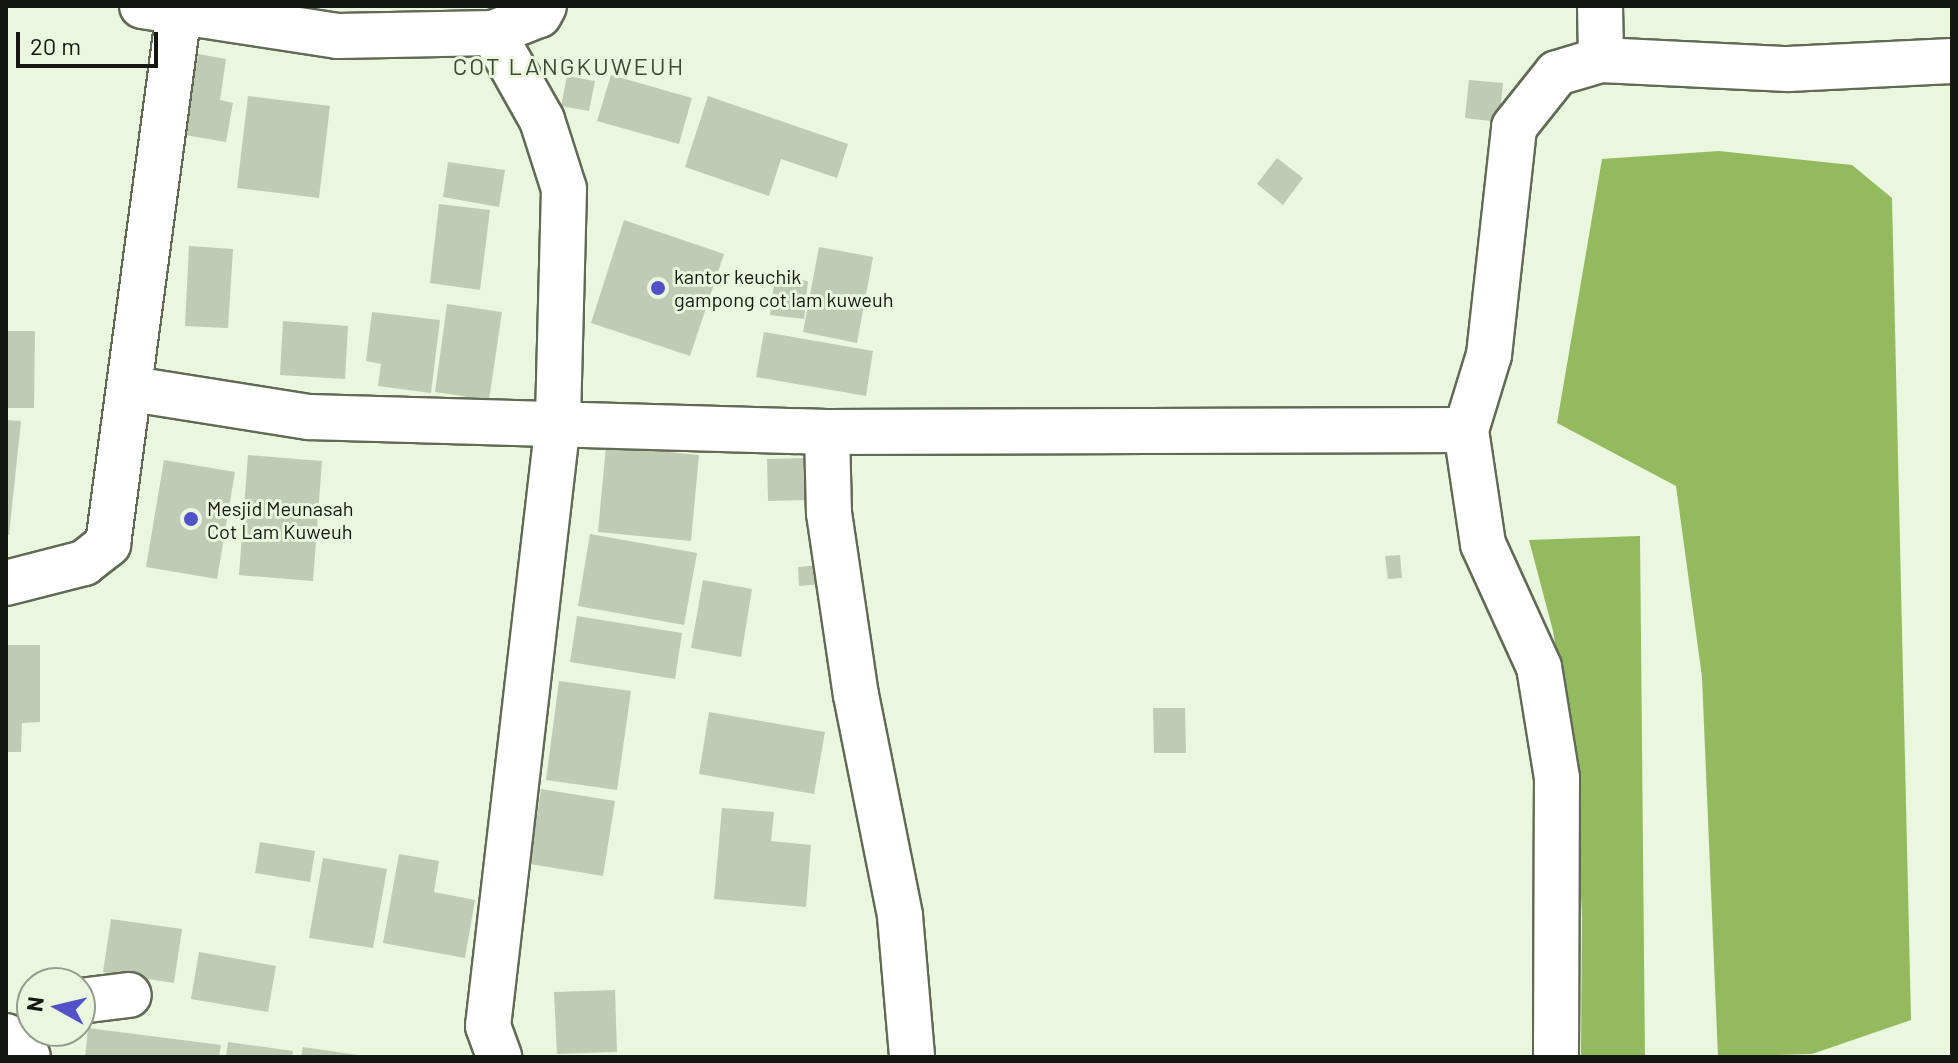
<!DOCTYPE html>
<style>
body{margin:0}
#map{position:relative;width:1958px;height:1063px;overflow:hidden;background:#eaf6de;font-family:Barlow,sans-serif}
div>[style]{position:absolute}
[style*='--x']{left:calc(var(--x)*1px);top:calc(var(--y)*1px);width:calc(var(--w)*1px);rotate:calc(var(--a)*1deg)}
.water>*{inset:0;background:#93ba5e}
.building>*{inset:0;background:#c0cbb4}
.roads{filter:drop-shadow(2px 0 #606a55) drop-shadow(-2px 0 #606a55) drop-shadow(0 2px #606a55) drop-shadow(0 -2px #606a55)}
.minor>*{height:44px;margin:-22px;padding:0 22px;transform-origin:22px;border-radius:22px;background:#fff}
.dots>*{width:22px;height:22px;translate:-50% -50%;box-sizing:border-box;border:4px solid #eaf6de;border-radius:50%}
span{translate:-50% -50%;white-space:nowrap;text-align:center;line-height:1.15;-webkit-text-stroke:6px #eaf6de;paint-order:stroke}
.poi-label{font-size:20px;color:#141810}
.left{translate:0 -50%;text-align:left}
.quarter-label{font-size:24px;color:#3f4835;letter-spacing:2px}
.frame{position:absolute;inset:0;border:8px solid #141810;pointer-events:none}
.north{position:absolute;left:16px;top:967px;width:80px;height:80px;box-sizing:border-box;background:#eaf6de;border:2px solid #949d8c;border-radius:50%;rotate:278deg;font-size:22px;font-weight:700;line-height:32px;text-align:center;color:#141810}
.north::after{content:'';display:block;margin:auto;width:28px;height:36px;background:#5251c8;clip-path:polygon(50% 0,100% 100%,50% 72%,0 100%)}
.scale{position:absolute;left:16px;top:32px;width:142px;height:36px;box-sizing:border-box;border:4px solid #141810;border-top:0;padding-left:10px;font-size:24px;line-height:28px;white-space:nowrap;color:#141810;-webkit-text-stroke:6px #eaf6de;paint-order:stroke}
</style>
<div id="map">
<div class="water">
<div style="clip-path:polygon(1719px 151px,1852px 165px,1892px 198px,1911px 1020px,1812px 1054px,1718px 1057px,1702px 677px,1676px 486px,1557px 423px,1602px 159px)"></div>
<div style="clip-path:polygon(1640px 536px,1645px 1057px,1581px 1057px,1582px 917px,1575px 760px,1553px 631px,1529px 540px)"></div>
</div>
<div class="building">
<div style="clip-path:polygon(198px 54px,226px 59px,220px 100px,233px 103px,226px 142px,185px 135px)"></div>
<div style="clip-path:polygon(611px 75px,692px 98px,679px 144px,597px 121px)"></div>
<div style="clip-path:polygon(567px 76px,595px 81px,589px 111px,561px 106px)"></div>
<div style="clip-path:polygon(1469px 80px,1503px 83px,1499px 122px,1465px 118px)"></div>
<div style="clip-path:polygon(248px 96px,330px 106px,319px 198px,237px 188px)"></div>
<div style="clip-path:polygon(708px 96px,848px 144px,837px 178px,781px 159px,769px 196px,685px 167px)"></div>
<div style="clip-path:polygon(1277px 158px,1303px 178px,1283px 205px,1257px 184px)"></div>
<div style="clip-path:polygon(448px 162px,505px 170px,499px 207px,443px 197px)"></div>
<div style="clip-path:polygon(439px 204px,490px 210px,480px 290px,430px 283px)"></div>
<div style="clip-path:polygon(624px 220px,724px 254px,690px 356px,591px 323px)"></div>
<div style="clip-path:polygon(189px 246px,233px 249px,228px 328px,185px 326px)"></div>
<div style="clip-path:polygon(819px 247px,873px 257px,857px 343px,803px 332px)"></div>
<div style="clip-path:polygon(775px 276px,808px 281px,804px 319px,770px 315px)"></div>
<div style="clip-path:polygon(447px 304px,502px 312px,489px 400px,435px 392px)"></div>
<div style="clip-path:polygon(372px 312px,440px 320px,431px 393px,378px 386px,381px 364px,366px 361px)"></div>
<div style="clip-path:polygon(283px 321px,348px 326px,345px 379px,280px 375px)"></div>
<div style="clip-path:polygon(6px 331px,35px 331px,34px 408px,6px 408px)"></div>
<div style="clip-path:polygon(764px 332px,873px 351px,866px 396px,756px 377px)"></div>
<div style="clip-path:polygon(6px 420px,21px 421px,9px 535px,6px 535px)"></div>
<div style="clip-path:polygon(606px 446px,699px 455px,691px 541px,598px 532px)"></div>
<div style="clip-path:polygon(248px 455px,322px 461px,313px 581px,239px 575px)"></div>
<div style="clip-path:polygon(809px 458px,809px 500px,768px 501px,767px 459px)"></div>
<div style="clip-path:polygon(164px 460px,235px 472px,217px 579px,146px 567px)"></div>
<div style="clip-path:polygon(590px 534px,697px 553px,684px 625px,578px 606px)"></div>
<div style="clip-path:polygon(1400px 555px,1402px 578px,1388px 579px,1385px 556px)"></div>
<div style="clip-path:polygon(821px 565px,822px 584px,799px 586px,798px 567px)"></div>
<div style="clip-path:polygon(703px 580px,752px 589px,741px 657px,691px 648px)"></div>
<div style="clip-path:polygon(577px 616px,682px 633px,675px 679px,570px 662px)"></div>
<div style="clip-path:polygon(6px 645px,40px 645px,40px 722px,22px 723px,21px 752px,6px 752px)"></div>
<div style="clip-path:polygon(559px 681px,631px 691px,617px 790px,546px 780px)"></div>
<div style="clip-path:polygon(1153px 708px,1185px 708px,1186px 753px,1154px 753px)"></div>
<div style="clip-path:polygon(709px 712px,825px 732px,814px 794px,699px 774px)"></div>
<div style="clip-path:polygon(541px 789px,615px 801px,603px 876px,530px 864px)"></div>
<div style="clip-path:polygon(722px 808px,774px 812px,771px 841px,811px 845px,806px 907px,714px 899px)"></div>
<div style="clip-path:polygon(260px 842px,315px 851px,310px 882px,255px 873px)"></div>
<div style="clip-path:polygon(399px 854px,439px 861px,434px 892px,475px 900px,465px 958px,383px 943px)"></div>
<div style="clip-path:polygon(323px 858px,387px 869px,373px 948px,309px 938px)"></div>
<div style="clip-path:polygon(111px 919px,182px 929px,174px 983px,103px 972px)"></div>
<div style="clip-path:polygon(199px 952px,276px 966px,268px 1012px,191px 999px)"></div>
<div style="clip-path:polygon(615px 990px,617px 1052px,557px 1054px,554px 992px)"></div>
<div style="clip-path:polygon(88px 1028px,221px 1045px,219px 1057px,85px 1057px)"></div>
<div style="clip-path:polygon(228px 1042px,293px 1051px,292px 1057px,226px 1057px)"></div>
<div style="clip-path:polygon(303px 1047px,358px 1055px,358px 1057px,301px 1057px)"></div>
</div>
<div class="roads">
<div class="minor">
<div style="--x:142;--y:6;--w:198;--a:8.7"></div>
<div style="--x:338;--y:36;--w:155;--a:-1.1"></div>
<div style="--x:493;--y:33;--w:49;--a:-21.4"></div>
<div style="--x:539;--y:15;--w:10;--a:-61"></div>
<div style="--x:1600;--y:6;--w:54;--a:88.9"></div>
<div style="--x:493;--y:33;--w:100;--a:60.6"></div>
<div style="--x:542;--y:120;--w:72;--a:72.3"></div>
<div style="--x:564;--y:189;--w:233;--a:91.5"></div>
<div style="--x:558;--y:422;--w:608;--a:96.61"></div>
<div style="--x:488;--y:1026;--w:33;--a:70"></div>
<div style="--x:132;--y:389;--w:179;--a:9"></div>
<div style="--x:309;--y:417;--w:518;--a:1.66"></div>
<div style="--x:827;--y:432;--w:639;--a:-0.18"></div>
<div style="--x:827;--y:432;--w:81;--a:88.6"></div>
<div style="--x:829;--y:513;--w:184;--a:81.6"></div>
<div style="--x:856;--y:695;--w:225;--a:78.7"></div>
<div style="--x:900;--y:916;--w:142;--a:85.1"></div>
<div style="--x:6;--y:583;--w:81;--a:-14.4"></div>
<div style="--x:84;--y:563;--w:31;--a:-38"></div>
<div style="--x:108;--y:544;--w:538;--a:-82.41"></div>
<div style="--x:80;--y:1001;--w:49;--a:-7"></div>
<div style="--x:6;--y:1036;--w:20;--a:30"></div>
<div style="--x:23;--y:1046;--w:12;--a:66"></div>
<div style="--x:1556;--y:1057;--w:279;--a:-89.8"></div>
<div style="--x:1557;--y:778;--w:112;--a:-99.2"></div>
<div style="--x:1539;--y:667;--w:135;--a:-114.5"></div>
<div style="--x:1483;--y:544;--w:115;--a:-98.5"></div>
<div style="--x:1466;--y:430;--w:78;--a:-73"></div>
<div style="--x:1489;--y:355;--w:229;--a:-83.7"></div>
<div style="--x:1514;--y:127;--w:69;--a:-51.5"></div>
<div style="--x:1557;--y:73;--w:46;--a:-16.5"></div>
<div style="--x:1601;--y:60;--w:187;--a:2.8"></div>
<div style="--x:1788;--y:69;--w:164;--a:-2.8"></div>
</div>
</div>
<div class="dots">
<div style="left:658px;top:288px;background:#5251c8"></div>
<div style="left:191px;top:519px;background:#5251c8"></div>
</div>
<div class="poi-label">
<span class="left" style="left:674px;top:288px">kantor keuchik<br>gampong cot lam kuweuh</span>
<span class="left" style="left:207px;top:520px">Mesjid Meunasah<br>Cot Lam Kuweuh</span>
</div>
<div class="quarter-label">
<span style="left:569px;top:66px">COT LANGKUWEUH</span>
</div>
<div class="frame"></div>
<div class="north">N</div>
<div class="scale">20 m</div>
</div>
